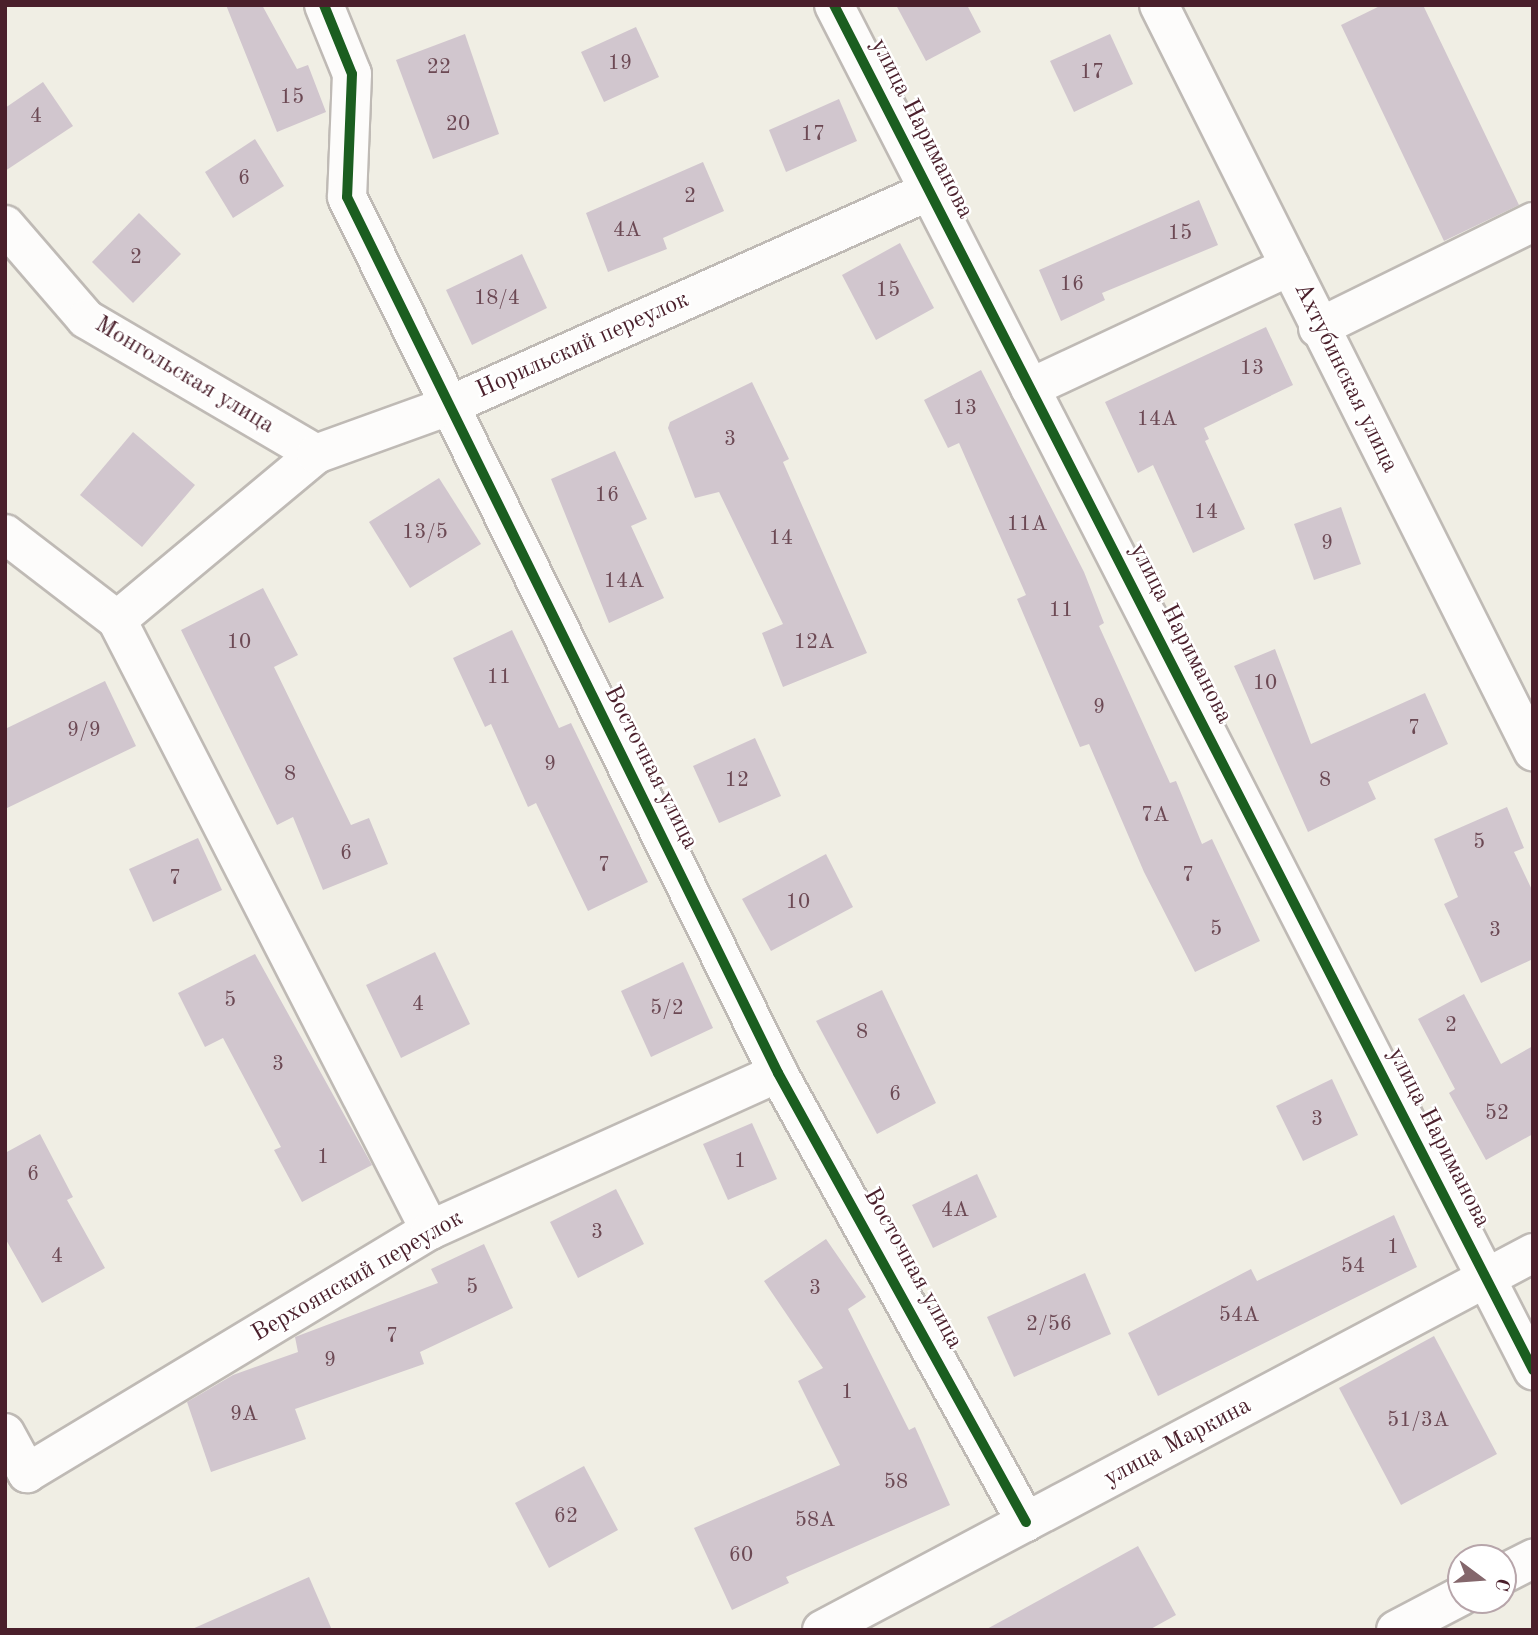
<!DOCTYPE html>
<meta charset="utf-8">
<style>
body{margin:0}
#map{position:relative;width:1538px;height:1635px;overflow:hidden;background:#f0eee4;font-family:"Old Standard TT",serif}
div>[style]{position:absolute}
[style*='--x']{left:calc(var(--x)*1px);top:calc(var(--y)*1px);width:calc(var(--w)*1px);rotate:calc(var(--a)*1deg)}
.building>*{inset:0;background:#d1c6ce}
.roads{filter:drop-shadow(2px 0 #bfbab5) drop-shadow(-2px 0 #bfbab5) drop-shadow(0 2px #bfbab5) drop-shadow(0 -2px #bfbab5)}
.minor>*{height:38px;margin:-19px;padding:0 19px;transform-origin:19px;border-radius:19px;background:#fdfcfb}
.cycleway>*{height:10px;margin:-5px;padding:0 5px;transform-origin:5px;border-radius:5px;background:#1b5e20}
span{translate:-50% -50%;white-space:nowrap;text-align:center;line-height:1.15;-webkit-text-stroke:5px #fff;paint-order:stroke}
.number-label{font-size:21px;color:#6c4954}
.number-label span{-webkit-text-stroke-width:0}
.street-label{font-size:24px;color:#4a1f2b}
.frame{position:absolute;inset:0;border:7px solid #4a1f2b;pointer-events:none}
.north{position:absolute;left:1447px;top:1544px;width:70px;height:70px;box-sizing:border-box;background:#fff;border:2px solid #b7a5aa;border-radius:50%;rotate:106deg;font-size:19px;font-weight:700;line-height:28px;text-align:center;color:#4a1f2b}
.north::after{content:'';display:block;margin:auto;width:24px;height:32px;background:#84676c;clip-path:polygon(50% 0,100% 100%,50% 72%,0 100%)}
</style>
<div id="map">
<div class="building">
<div style="clip-path:polygon(226px 5px,262px 5px,297px 69px,308px 65px,326px 112px,277px 132px)"></div>
<div style="clip-path:polygon(896px 5px,967px 5px,981px 32px,926px 61px)"></div>
<div style="clip-path:polygon(1382px 5px,1423px 5px,1519px 205px,1444px 241px,1341px 25px)"></div>
<div style="clip-path:polygon(636px 27px,659px 77px,604px 102px,581px 52px)"></div>
<div style="clip-path:polygon(465px 34px,499px 134px,433px 159px,396px 60px)"></div>
<div style="clip-path:polygon(1110px 34px,1133px 84px,1074px 112px,1050px 61px)"></div>
<div style="clip-path:polygon(43px 82px,73px 126px,5px 171px,5px 108px)"></div>
<div style="clip-path:polygon(839px 99px,857px 141px,786px 172px,769px 130px)"></div>
<div style="clip-path:polygon(255px 139px,284px 186px,233px 218px,205px 172px)"></div>
<div style="clip-path:polygon(703px 162px,724px 211px,663px 238px,667px 249px,608px 272px,586px 213px)"></div>
<div style="clip-path:polygon(1199px 200px,1218px 245px,1102px 293px,1105px 300px,1061px 321px,1039px 270px)"></div>
<div style="clip-path:polygon(139px 213px,181px 254px,133px 303px,92px 262px)"></div>
<div style="clip-path:polygon(900px 243px,934px 308px,876px 340px,842px 275px)"></div>
<div style="clip-path:polygon(522px 254px,547px 308px,472px 345px,446px 290px)"></div>
<div style="clip-path:polygon(1266px 327px,1293px 385px,1204px 428px,1209px 439px,1205px 441px,1245px 529px,1193px 553px,1153px 465px,1138px 473px,1105px 402px)"></div>
<div style="clip-path:polygon(981px 370px,1084px 572px,1104px 623px,1099px 626px,1170px 783px,1176px 781px,1202px 844px,1212px 839px,1260px 941px,1195px 972px,1144px 872px,1089px 744px,1080px 747px,1017px 599px,1026px 595px,959px 443px,948px 448px,924px 400px)"></div>
<div style="clip-path:polygon(752px 382px,789px 459px,783px 462px,867px 653px,783px 687px,762px 633px,783px 624px,719px 492px,695px 498px,668px 428px,670px 422px)"></div>
<div style="clip-path:polygon(133px 432px,195px 485px,142px 547px,80px 495px)"></div>
<div style="clip-path:polygon(615px 451px,647px 519px,631px 526px,664px 598px,609px 623px,551px 479px)"></div>
<div style="clip-path:polygon(439px 478px,481px 544px,410px 588px,369px 522px)"></div>
<div style="clip-path:polygon(1341px 507px,1361px 564px,1314px 580px,1294px 524px)"></div>
<div style="clip-path:polygon(263px 588px,298px 655px,274px 667px,351px 825px,369px 818px,388px 864px,323px 890px,293px 817px,277px 825px,181px 630px)"></div>
<div style="clip-path:polygon(512px 630px,559px 728px,571px 723px,648px 882px,588px 911px,536px 803px,528px 807px,491px 724px,485px 727px,453px 658px)"></div>
<div style="clip-path:polygon(1275px 649px,1311px 744px,1425px 693px,1448px 744px,1368px 782px,1376px 799px,1308px 832px,1234px 666px)"></div>
<div style="clip-path:polygon(105px 681px,136px 746px,5px 809px,5px 729px)"></div>
<div style="clip-path:polygon(755px 738px,781px 796px,719px 823px,693px 766px)"></div>
<div style="clip-path:polygon(1507px 807px,1524px 848px,1514px 852px,1533px 892px,1533px 959px,1481px 983px,1444px 904px,1458px 897px,1434px 839px)"></div>
<div style="clip-path:polygon(198px 838px,222px 890px,153px 922px,129px 869px)"></div>
<div style="clip-path:polygon(826px 854px,853px 907px,771px 951px,742px 899px)"></div>
<div style="clip-path:polygon(435px 952px,470px 1024px,401px 1058px,366px 985px)"></div>
<div style="clip-path:polygon(255px 954px,372px 1165px,302px 1202px,274px 1150px,281px 1147px,223px 1038px,205px 1047px,178px 993px)"></div>
<div style="clip-path:polygon(683px 962px,713px 1028px,651px 1057px,621px 991px)"></div>
<div style="clip-path:polygon(882px 990px,936px 1103px,877px 1134px,816px 1021px)"></div>
<div style="clip-path:polygon(1464px 994px,1501px 1064px,1533px 1046px,1533px 1134px,1486px 1160px,1449px 1093px,1455px 1089px,1418px 1019px)"></div>
<div style="clip-path:polygon(1332px 1079px,1358px 1135px,1303px 1161px,1276px 1106px)"></div>
<div style="clip-path:polygon(752px 1123px,777px 1179px,728px 1200px,703px 1144px)"></div>
<div style="clip-path:polygon(40px 1134px,73px 1197px,67px 1200px,105px 1268px,42px 1303px,5px 1238px,5px 1153px)"></div>
<div style="clip-path:polygon(977px 1174px,997px 1217px,933px 1248px,912px 1205px)"></div>
<div style="clip-path:polygon(616px 1189px,644px 1244px,578px 1278px,550px 1222px)"></div>
<div style="clip-path:polygon(1394px 1215px,1417px 1267px,1158px 1396px,1128px 1333px,1251px 1269px,1257px 1281px)"></div>
<div style="clip-path:polygon(826px 1239px,866px 1297px,848px 1309px,909px 1430px,915px 1427px,950px 1505px,786px 1577px,789px 1583px,732px 1610px,694px 1528px,840px 1465px,798px 1381px,823px 1368px,764px 1281px)"></div>
<div style="clip-path:polygon(484px 1244px,513px 1308px,420px 1352px,424px 1364px,295px 1409px,306px 1439px,211px 1472px,187px 1402px,233px 1375px,298px 1352px,295px 1337px,438px 1283px,431px 1269px)"></div>
<div style="clip-path:polygon(1085px 1273px,1111px 1334px,1014px 1377px,987px 1317px)"></div>
<div style="clip-path:polygon(1434px 1336px,1497px 1454px,1401px 1505px,1339px 1388px)"></div>
<div style="clip-path:polygon(584px 1466px,618px 1530px,549px 1568px,515px 1503px)"></div>
<div style="clip-path:polygon(1138px 1546px,1176px 1615px,1149px 1630px,985px 1630px)"></div>
<div style="clip-path:polygon(309px 1577px,332px 1630px,190px 1630px)"></div>
</div>
<div class="roads">
<div class="minor">
<div style="--x:324;--y:5;--w:74;--a:67.9"></div>
<div style="--x:352;--y:74;--w:123;--a:92.3"></div>
<div style="--x:347;--y:197;--w:976;--a:63.8"></div>
<div style="--x:778;--y:1073;--w:513;--a:61.09"></div>
<div style="--x:834;--y:5;--w:1534;--a:62.88"></div>
<div style="--x:1159;--y:5;--w:835;--a:63.37"></div>
<div style="--x:5;--y:225;--w:124;--a:49.2"></div>
<div style="--x:86;--y:319;--w:267;--a:30.4"></div>
<div style="--x:1318;--y:328;--w:240;--a:-26.2"></div>
<div style="--x:1030;--y:388;--w:287;--a:-25.1"></div>
<div style="--x:5;--y:534;--w:141;--a:37.5"></div>
<div style="--x:117;--y:620;--w:686;--a:62.84"></div>
<div style="--x:117;--y:620;--w:259;--a:-39.8"></div>
<div style="--x:316;--y:454;--w:138;--a:-19.9"></div>
<div style="--x:446;--y:407;--w:529;--a:-24.09"></div>
<div style="--x:5;--y:1433;--w:46;--a:61.2"></div>
<div style="--x:27;--y:1473;--w:471;--a:-31.1"></div>
<div style="--x:430;--y:1230;--w:382;--a:-24.3"></div>
<div style="--x:1503;--y:1574;--w:34;--a:-27"></div>
<div style="--x:822;--y:1630;--w:805;--a:-27.93"></div>
<div style="--x:1396;--y:1630;--w:73;--a:-27.6"></div>
</div>
</div>
<div class="cycleway">
<div style="--x:324;--y:5;--w:74;--a:67.9"></div>
<div style="--x:352;--y:74;--w:123;--a:92.3"></div>
<div style="--x:347;--y:197;--w:976;--a:63.8"></div>
<div style="--x:778;--y:1073;--w:513;--a:61.09"></div>
<div style="--x:834;--y:5;--w:1534;--a:62.88"></div>
</div>
<div class="number-label">
<span style="left:620px;top:64px">19</span>
<span style="left:439px;top:68px">22</span>
<span style="left:1092px;top:73px">17</span>
<span style="left:292px;top:98px">15</span>
<span style="left:36px;top:117px">4</span>
<span style="left:458px;top:125px">20</span>
<span style="left:813px;top:135px">17</span>
<span style="left:244px;top:179px">6</span>
<span style="left:690px;top:197px">2</span>
<span style="left:627px;top:231px">4А</span>
<span style="left:1180px;top:234px">15</span>
<span style="left:136px;top:258px">2</span>
<span style="left:1072px;top:285px">16</span>
<span style="left:888px;top:291px">15</span>
<span style="left:497px;top:299px">18/4</span>
<span style="left:1252px;top:369px">13</span>
<span style="left:965px;top:409px">13</span>
<span style="left:1157px;top:420px">14А</span>
<span style="left:730px;top:440px">3</span>
<span style="left:607px;top:496px">16</span>
<span style="left:1206px;top:513px">14</span>
<span style="left:1027px;top:525px">11А</span>
<span style="left:425px;top:533px">13/5</span>
<span style="left:781px;top:539px">14</span>
<span style="left:1327px;top:544px">9</span>
<span style="left:624px;top:582px">14А</span>
<span style="left:1061px;top:611px">11</span>
<span style="left:239px;top:643px">10</span>
<span style="left:814px;top:643px">12А</span>
<span style="left:499px;top:678px">11</span>
<span style="left:1265px;top:684px">10</span>
<span style="left:1099px;top:708px">9</span>
<span style="left:1414px;top:729px">7</span>
<span style="left:84px;top:731px">9/9</span>
<span style="left:550px;top:765px">9</span>
<span style="left:290px;top:775px">8</span>
<span style="left:737px;top:781px">12</span>
<span style="left:1325px;top:781px">8</span>
<span style="left:1155px;top:816px">7А</span>
<span style="left:1479px;top:843px">5</span>
<span style="left:346px;top:854px">6</span>
<span style="left:604px;top:866px">7</span>
<span style="left:1188px;top:876px">7</span>
<span style="left:175px;top:879px">7</span>
<span style="left:798px;top:903px">10</span>
<span style="left:1216px;top:930px">5</span>
<span style="left:1495px;top:931px">3</span>
<span style="left:230px;top:1001px">5</span>
<span style="left:418px;top:1005px">4</span>
<span style="left:667px;top:1009px">5/2</span>
<span style="left:1451px;top:1026px">2</span>
<span style="left:862px;top:1033px">8</span>
<span style="left:278px;top:1065px">3</span>
<span style="left:895px;top:1095px">6</span>
<span style="left:1497px;top:1114px">52</span>
<span style="left:1317px;top:1120px">3</span>
<span style="left:323px;top:1158px">1</span>
<span style="left:740px;top:1162px">1</span>
<span style="left:33px;top:1175px">6</span>
<span style="left:955px;top:1211px">4А</span>
<span style="left:597px;top:1233px">3</span>
<span style="left:1393px;top:1248px">1</span>
<span style="left:57px;top:1257px">4</span>
<span style="left:1353px;top:1267px">54</span>
<span style="left:472px;top:1288px">5</span>
<span style="left:815px;top:1289px">3</span>
<span style="left:1239px;top:1316px">54А</span>
<span style="left:1049px;top:1325px">2/56</span>
<span style="left:392px;top:1337px">7</span>
<span style="left:330px;top:1361px">9</span>
<span style="left:847px;top:1393px">1</span>
<span style="left:244px;top:1415px">9А</span>
<span style="left:1418px;top:1421px">51/3А</span>
<span style="left:896px;top:1483px">58</span>
<span style="left:566px;top:1517px">62</span>
<span style="left:815px;top:1521px">58А</span>
<span style="left:741px;top:1556px">60</span>
</div>
<div class="street-label">
<span style="left:921px;top:129px;rotate:63deg">улица Нариманова</span>
<span style="left:583px;top:346px;rotate:-24deg">Норильский переулок</span>
<span style="left:184px;top:376px;rotate:31deg">Монгольская улица</span>
<span style="left:1345px;top:378px;rotate:64deg">Ахтубинская улица</span>
<span style="left:1180px;top:634px;rotate:63deg">улица Нариманова</span>
<span style="left:650px;top:768px;rotate:63deg">Восточная улица</span>
<span style="left:1438px;top:1138px;rotate:63deg">улица Нариманова</span>
<span style="left:912px;top:1269px;rotate:61deg">Восточная улица</span>
<span style="left:358px;top:1277px;rotate:-30deg">Верхоянский переулок</span>
<span style="left:1178px;top:1443px;rotate:-28deg">улица Маркина</span>
</div>
<div class="frame"></div>
<div class="north">С</div>
</div>
